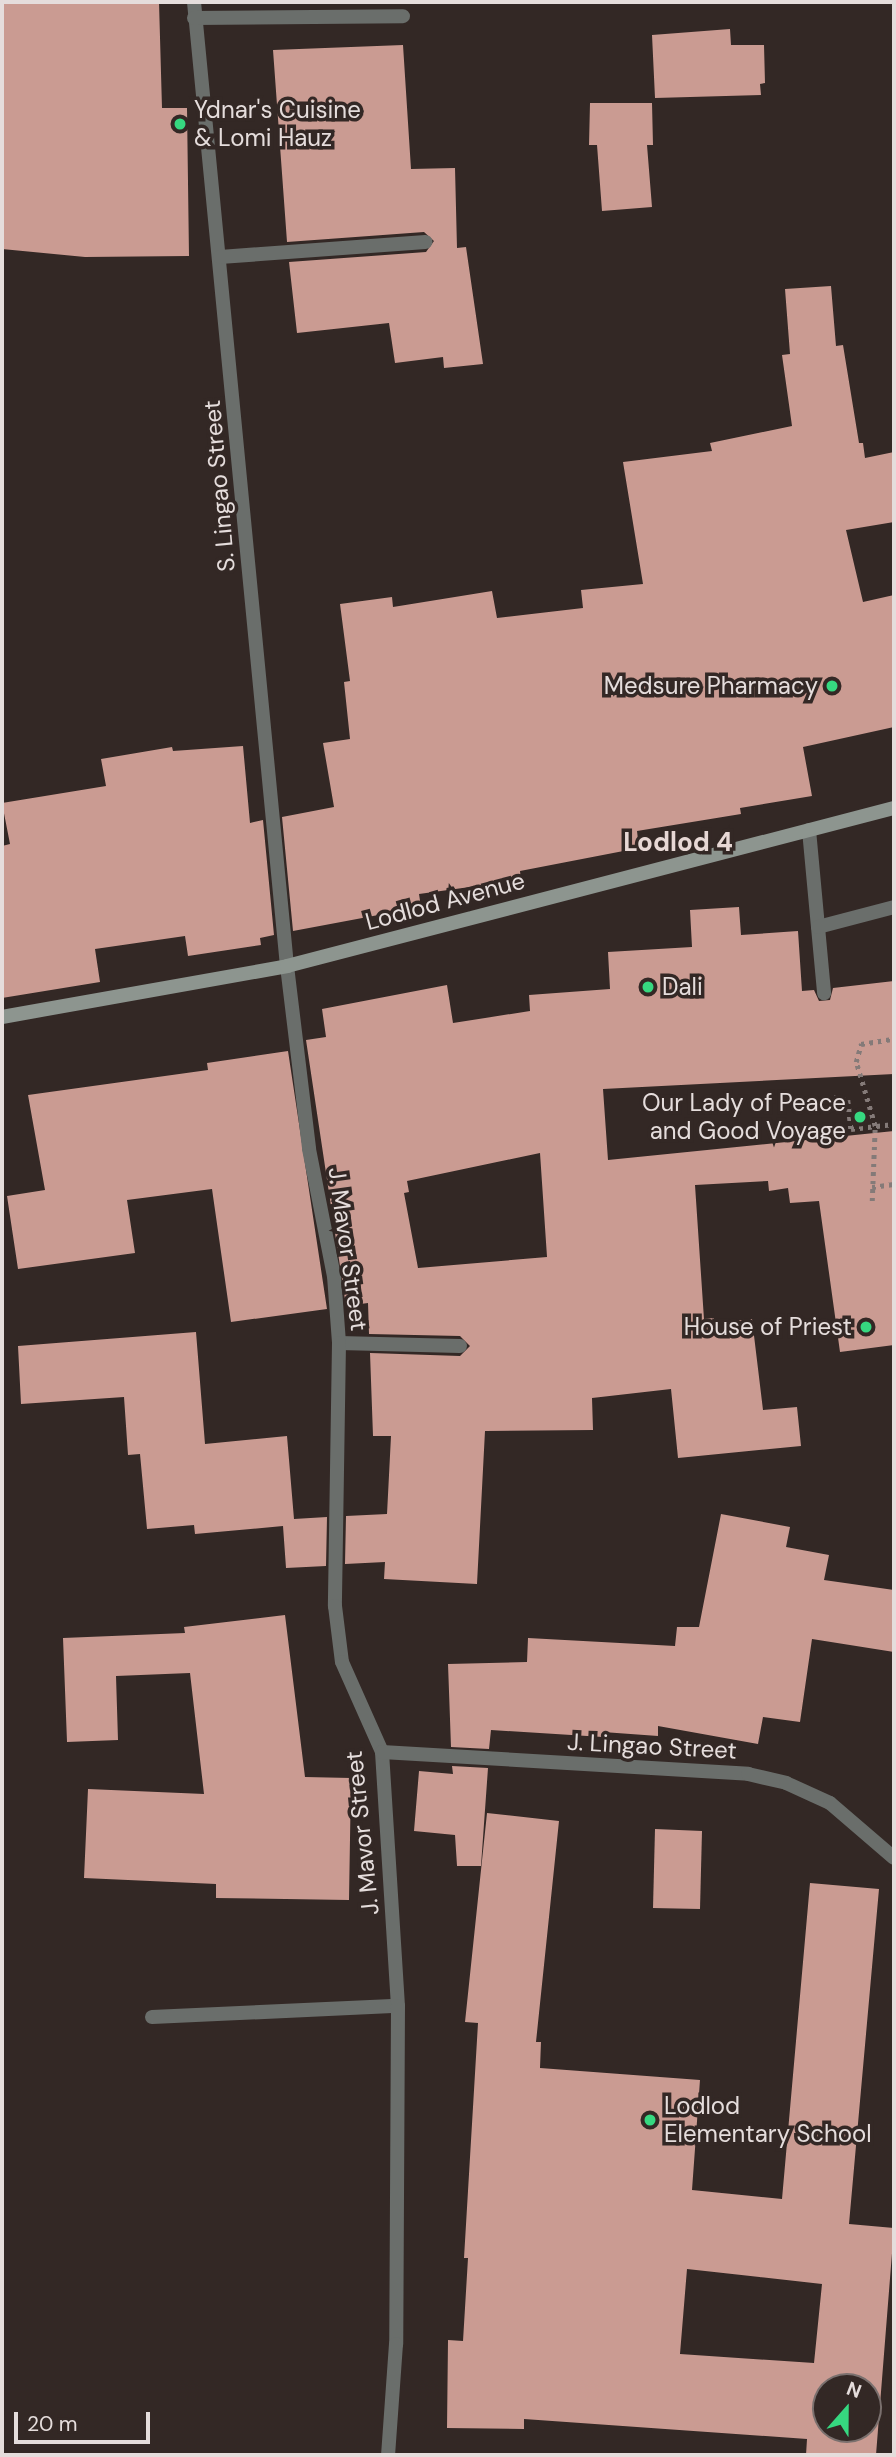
<!DOCTYPE html>
<style>
body{margin:0}
#map{position:relative;width:896px;height:2457px;overflow:hidden;background:#332825;font-family:"DM Sans",sans-serif}
div>[style]{position:absolute}
[style*='--x']{left:calc(var(--x)*1px);top:calc(var(--y)*1px);width:calc(var(--w)*1px);rotate:calc(var(--a)*1deg)}
.building>*{inset:0;background:#ca9b92}
.path>*{height:4.5px;margin-top:-2.25px;transform-origin:0;background:repeating-linear-gradient(90deg,#847a78 0 3.5px,transparent 0 8.5px)}
.lane>*{height:14px;margin:-7px;padding:0 7px;transform-origin:7px;border-radius:7px;background:#6a6e6b}
.street>*{height:14px;margin:-7px;padding:0 7px;transform-origin:7px;border-radius:7px;background:#6a6e6b}
.secondary>*{height:14px;margin:-7px;padding:0 7px;transform-origin:7px;border-radius:7px;background:#8d958f}
.dots>*{width:19px;height:19px;translate:-50% -50%;box-sizing:border-box;border:4px solid #332825;border-radius:50%}
span{translate:-50% -50%;white-space:nowrap;text-align:center;line-height:1.15;-webkit-text-stroke:7px #332825;paint-order:stroke}
.poi-label{font-size:24px;color:#e5dddc}
.left{translate:0 -50%;text-align:left}
.right{translate:-100% -50%;text-align:right}
.street-label{font-size:24px;color:#e5dddc}
.neighbourhood-label{font-size:26px;color:#e7d8d5;font-weight:700}
.frame{position:absolute;inset:0;border:4px solid #e5dddc;pointer-events:none}
.north{position:absolute;left:812px;top:2373px;width:70px;height:70px;box-sizing:border-box;background:#332825;border:2px solid #7a706e;border-radius:50%;rotate:21deg;font-size:19px;font-weight:700;line-height:28px;text-align:center;color:#e5dddc}
.north::after{content:'';display:block;margin:auto;width:24px;height:32px;background:#36d880;clip-path:polygon(50% 0,100% 100%,50% 72%,0 100%)}
.scale{position:absolute;left:14px;top:2412px;width:136px;height:32px;box-sizing:border-box;border:4px solid #e5dddc;border-top:0;padding-left:9px;font-size:21px;line-height:24px;white-space:nowrap;color:#e5dddc;-webkit-text-stroke:5px #332825;paint-order:stroke}
</style>
<div id="map">
<div class="building">
<div style="clip-path:polygon(2px 2px,159px 2px,162px 108px,187px 108px,189px 256px,85px 257px,2px 249px)"></div>
<div style="clip-path:polygon(730px 29px,731px 45px,764px 45px,765px 83px,760px 84px,761px 95px,655px 98px,652px 35px)"></div>
<div style="clip-path:polygon(403px 45px,411px 169px,455px 168px,457px 248px,466px 247px,483px 364px,444px 368px,443px 357px,395px 363px,389px 323px,297px 333px,289px 262px,426px 252px,434px 241px,424px 232px,287px 242px,273px 50px)"></div>
<div style="clip-path:polygon(590px 103px,652px 103px,653px 145px,647px 145px,652px 207px,602px 211px,597px 145px,589px 145px)"></div>
<div style="clip-path:polygon(831px 286px,836px 346px,843px 345px,859px 443px,863px 443px,865px 458px,894px 452px,894px 522px,846px 530px,863px 602px,894px 595px,894px 727px,803px 747px,812px 796px,740px 808px,741px 814px,637px 831px,639px 848px,520px 871px,521px 880px,419px 894px,421px 907px,293px 931px,282px 817px,334px 807px,323px 743px,350px 739px,344px 682px,350px 681px,340px 604px,392px 597px,393px 607px,492px 591px,497px 618px,583px 608px,581px 590px,643px 584px,623px 462px,712px 451px,710px 443px,792px 426px,782px 355px,790px 354px,785px 289px)"></div>
<div style="clip-path:polygon(243px 746px,250px 823px,263px 820px,274px 935px,260px 938px,261px 945px,188px 956px,185px 936px,95px 949px,100px 982px,2px 998px,2px 846px,10px 844px,2px 803px,106px 786px,101px 759px,172px 747px,173px 751px)"></div>
<div style="clip-path:polygon(evenodd,739px 907px,741px 935px,798px 931px,802px 991px,814px 990px,819px 1001px,830px 1000px,833px 988px,894px 981px,894px 1074px,603px 1089px,608px 1160px,894px 1131px,894px 1345px,840px 1352px,819px 1201px,790px 1203px,788px 1188px,769px 1191px,768px 1181px,695px 1185px,704px 1319px,714px 1318px,714px 1323px,752px 1319px,763px 1410px,797px 1407px,801px 1446px,678px 1458px,671px 1389px,592px 1398px,593px 1430px,485px 1431px,477px 1584px,384px 1579px,385px 1562px,345px 1564px,346px 1516px,387px 1514px,391px 1436px,373px 1436px,370px 1353px,460px 1356px,470px 1346px,460px 1336px,369px 1334px,368px 1303px,346px 1306px,306px 1040px,326px 1037px,322px 1009px,447px 985px,453px 1023px,530px 1011px,529px 995px,610px 989px,608px 952px,692px 947px,690px 910px,739px 907px,540px 1153px,547px 1257px,418px 1268px,404px 1193px,409px 1192px,407px 1181px,540px 1153px)"></div>
<div style="clip-path:polygon(288px 1051px,327px 1309px,231px 1322px,212px 1189px,127px 1200px,135px 1253px,18px 1269px,7px 1196px,45px 1190px,28px 1095px,208px 1070px,207px 1063px)"></div>
<div style="clip-path:polygon(196px 1332px,205px 1444px,287px 1436px,294px 1519px,327px 1517px,326px 1566px,286px 1568px,283px 1526px,195px 1534px,194px 1525px,147px 1529px,140px 1454px,128px 1455px,124px 1397px,21px 1404px,18px 1346px)"></div>
<div style="clip-path:polygon(721px 1514px,790px 1527px,786px 1547px,829px 1555px,824px 1580px,894px 1590px,894px 1652px,812px 1639px,800px 1722px,763px 1717px,758px 1744px,658px 1726px,658px 1736px,603px 1732px,603px 1737px,491px 1730px,489px 1749px,451px 1747px,448px 1664px,527px 1662px,528px 1638px,675px 1646px,677px 1627px,699px 1627px)"></div>
<div style="clip-path:polygon(285px 1615px,305px 1777px,351px 1778px,349px 1900px,216px 1898px,216px 1884px,84px 1878px,88px 1789px,204px 1794px,190px 1673px,116px 1676px,118px 1740px,67px 1742px,63px 1638px,185px 1633px,184px 1627px)"></div>
<div style="clip-path:polygon(452px 1766px,488px 1768px,481px 1866px,457px 1866px,455px 1835px,414px 1831px,419px 1771px,453px 1774px)"></div>
<div style="clip-path:polygon(evenodd,487px 1813px,559px 1821px,536px 2042px,541px 2042px,540px 2068px,700px 2080px,692px 2190px,782px 2199px,810px 1883px,879px 1889px,849px 2224px,894px 2228px,876px 2455px,806px 2455px,807px 2439px,524px 2419px,524px 2429px,447px 2428px,448px 2340px,463px 2341px,468px 2258px,464px 2258px,478px 2023px,465px 2022px,487px 1813px,687px 2269px,822px 2284px,814px 2363px,680px 2354px,687px 2269px,487px 1813px,826px 2387px,868px 2387px,868px 2429px,826px 2429px,826px 2387px)"></div>
<div style="clip-path:polygon(655px 1829px,702px 1831px,700px 1909px,653px 1908px)"></div>
</div>
<div class="path">
<div style="--x:834;--y:1097;--w:14;--a:12"></div>
<div style="--x:848;--y:1100;--w:29;--a:84"></div>
<div style="--x:851;--y:1129;--w:43;--a:-6.6"></div>
<div style="--x:872;--y:1187;--w:22;--a:-8"></div>
<div style="--x:872;--y:1201;--w:75;--a:-87.7"></div>
<div style="--x:875;--y:1126;--w:67;--a:-106.5"></div>
<div style="--x:856;--y:1062;--w:19;--a:-74"></div>
<div style="--x:861;--y:1044;--w:33;--a:-9"></div>
</div>
<div class="lane">
<div style="--x:809;--y:830;--w:164;--a:84.7"></div>
<div style="--x:818;--y:927;--w:79;--a:-14.7"></div>
<div style="--x:339;--y:1343;--w:121;--a:1.4"></div>
<div style="--x:152;--y:2017;--w:246;--a:-2.6"></div>
</div>
<div class="street">
<div style="--x:194;--y:2;--w:968;--a:84.49"></div>
<div style="--x:287;--y:966;--w:184;--a:83.1"></div>
<div style="--x:309;--y:1149;--w:129;--a:78.9"></div>
<div style="--x:334;--y:1276;--w:67;--a:85.7"></div>
<div style="--x:339;--y:1343;--w:263;--a:90.9"></div>
<div style="--x:335;--y:1606;--w:56;--a:82.9"></div>
<div style="--x:342;--y:1662;--w:98;--a:66"></div>
<div style="--x:382;--y:1752;--w:255;--a:86.4"></div>
<div style="--x:398;--y:2006;--w:338;--a:90.3"></div>
<div style="--x:396;--y:2344;--w:111;--a:94.1"></div>
<div style="--x:194;--y:18;--w:209;--a:-0.5"></div>
<div style="--x:220;--y:257;--w:206;--a:-4.2"></div>
<div style="--x:382;--y:1752;--w:367;--a:3.4"></div>
<div style="--x:748;--y:1774;--w:39;--a:13"></div>
<div style="--x:786;--y:1783;--w:48;--a:24.4"></div>
<div style="--x:830;--y:1803;--w:84;--a:40.7"></div>
</div>
<div class="secondary">
<div style="--x:2;--y:1017;--w:290;--a:-10.1"></div>
<div style="--x:287;--y:966;--w:627;--a:-14.59"></div>
</div>
<div class="dots">
<div style="left:180px;top:124px;background:#36d880"></div>
<div style="left:832px;top:686px;background:#36d880"></div>
<div style="left:648px;top:987px;background:#36d880"></div>
<div style="left:860px;top:1117px;background:#36d880"></div>
<div style="left:866px;top:1327px;background:#36d880"></div>
<div style="left:650px;top:2120px;background:#36d880"></div>
</div>
<div class="poi-label">
<span class="left" style="left:194px;top:124px">Ydnar's Cuisine<br>&amp; Lomi Hauz</span>
<span class="right" style="left:818px;top:686px">Medsure Pharmacy</span>
<span class="left" style="left:662px;top:987px">Dali</span>
<span class="right" style="left:846px;top:1117px">Our Lady of Peace<br>and Good Voyage</span>
<span class="right" style="left:852px;top:1327px">House of Priest</span>
<span class="left" style="left:664px;top:2120px">Lodlod<br>Elementary School</span>
</div>
<div class="street-label">
<span style="left:219px;top:486px;rotate:-95deg">S. Lingao Street</span>
<span style="left:445px;top:901px;rotate:-15deg">Lodlod Avenue</span>
<span style="left:348px;top:1249px;rotate:82deg">J. Mavor Street</span>
<span style="left:652px;top:1746px;rotate:3deg">J. Lingao Street</span>
<span style="left:362px;top:1833px;rotate:-96deg">J. Mavor Street</span>
</div>
<div class="neighbourhood-label">
<span style="left:678px;top:843px">Lodlod 4</span>
</div>
<div class="frame"></div>
<div class="north">N</div>
<div class="scale">20 m</div>
</div>
